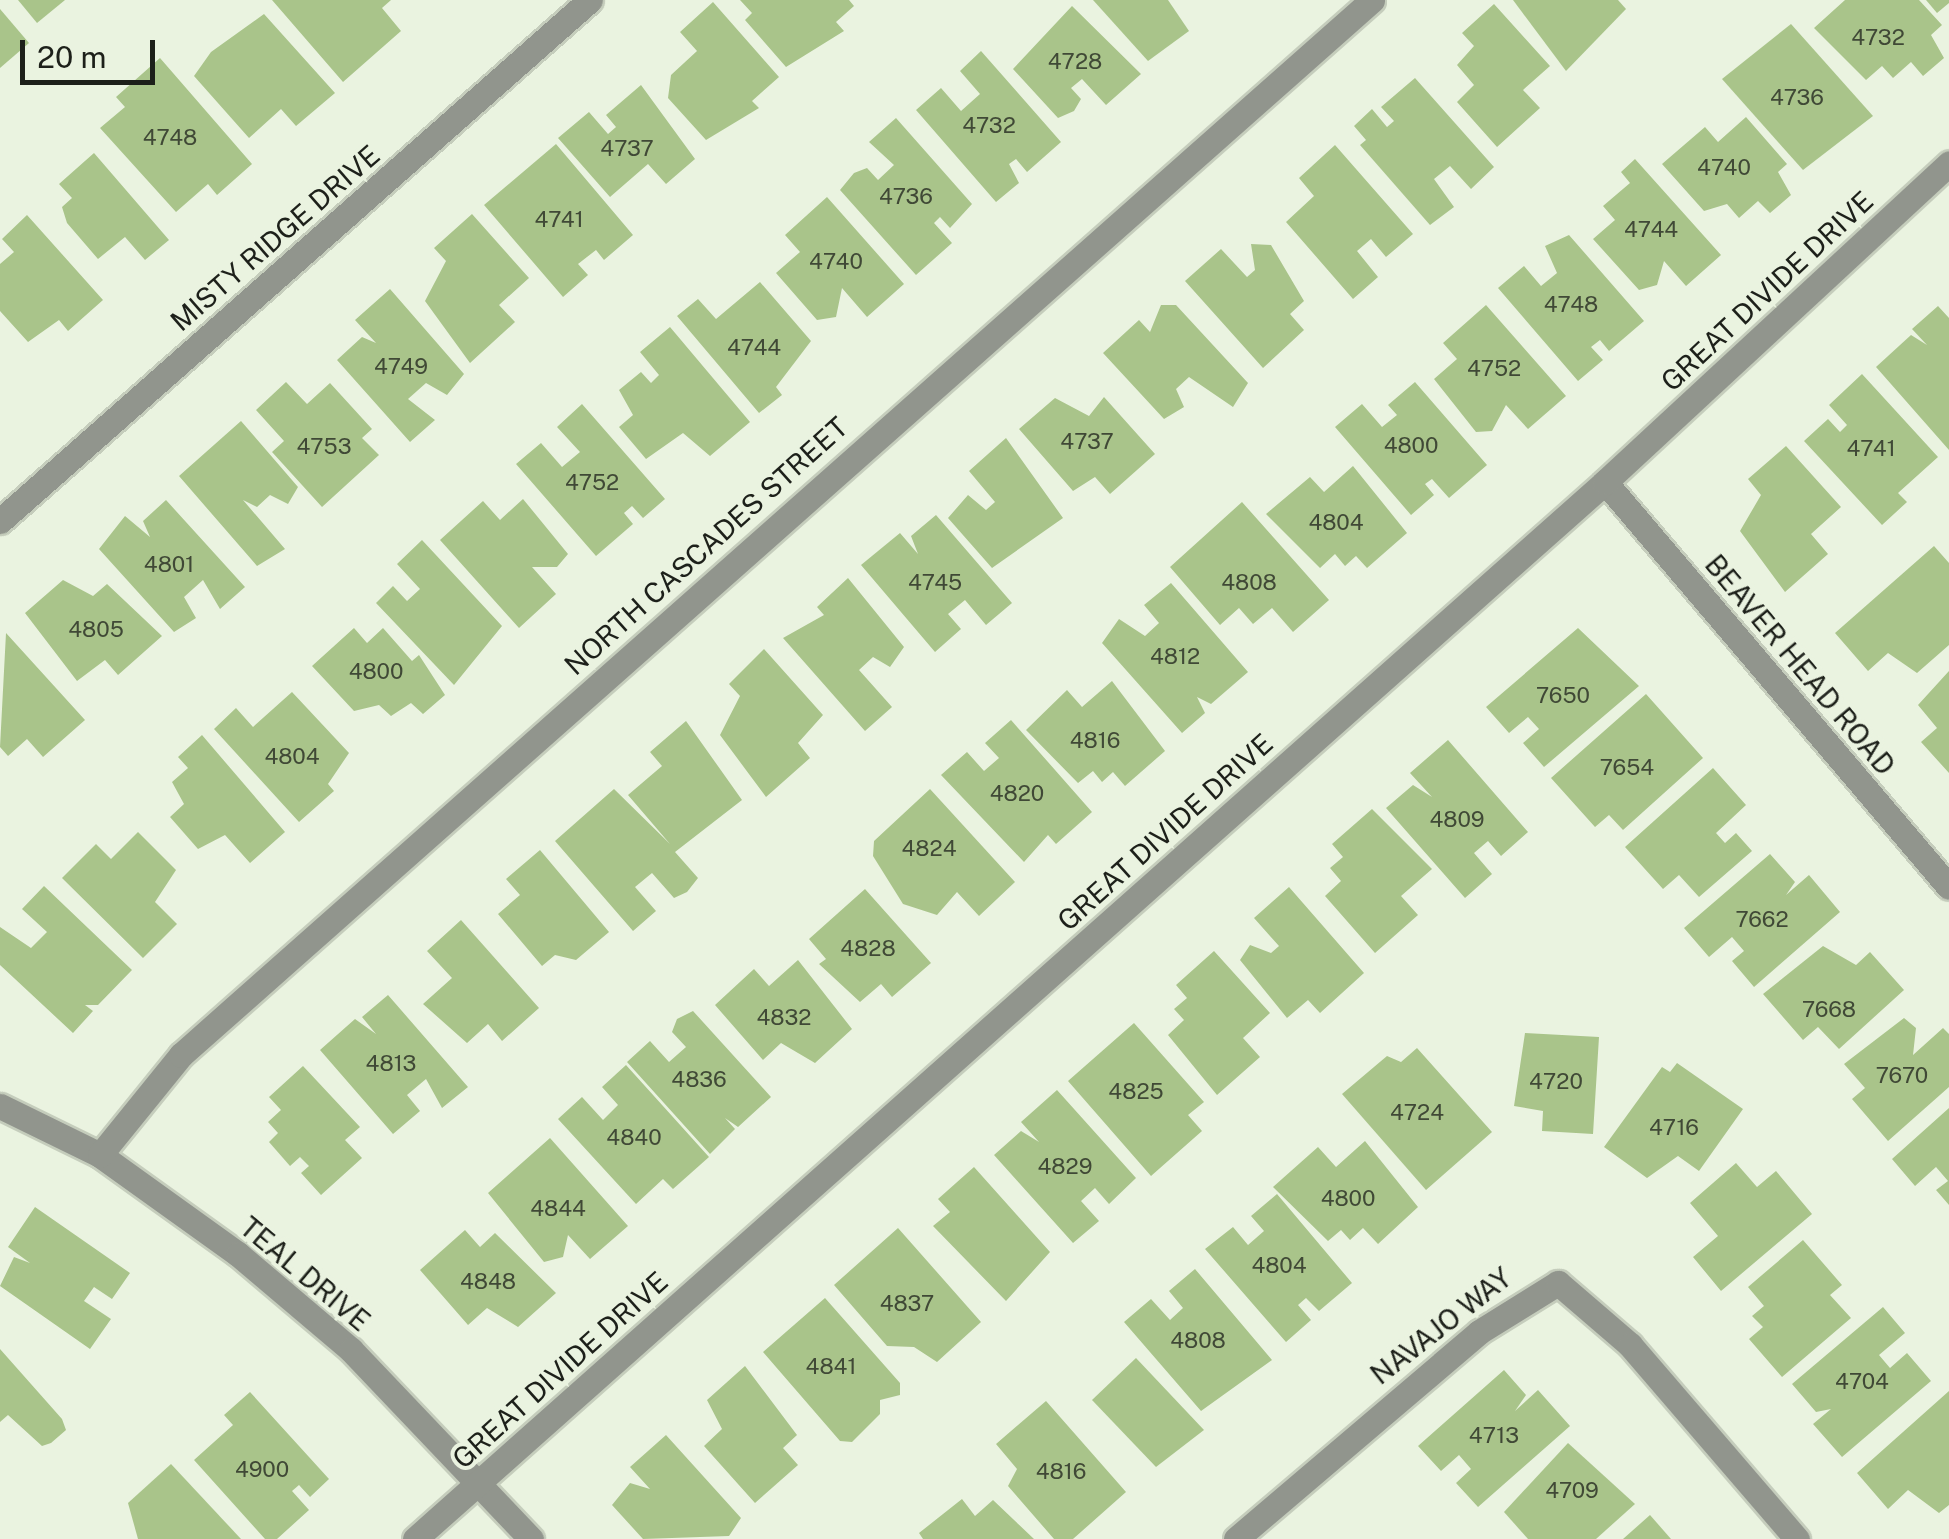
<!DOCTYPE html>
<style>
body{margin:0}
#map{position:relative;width:1949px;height:1539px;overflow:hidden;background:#eaf3e0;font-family:"Public Sans",sans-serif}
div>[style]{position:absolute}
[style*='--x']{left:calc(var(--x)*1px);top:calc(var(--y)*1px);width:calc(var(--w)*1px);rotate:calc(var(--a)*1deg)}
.building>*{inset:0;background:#a9c48a}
.roads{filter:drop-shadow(2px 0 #c5cdbc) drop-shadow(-2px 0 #c5cdbc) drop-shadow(0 2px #c5cdbc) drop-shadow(0 -2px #c5cdbc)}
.minor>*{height:25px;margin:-12.5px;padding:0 12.5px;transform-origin:12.5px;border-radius:12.5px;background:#91958d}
span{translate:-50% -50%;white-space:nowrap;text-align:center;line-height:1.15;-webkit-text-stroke:8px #eaf3e0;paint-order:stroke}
.number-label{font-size:22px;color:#404936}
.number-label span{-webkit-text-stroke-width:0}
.street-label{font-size:28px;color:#1d201a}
.scale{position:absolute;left:20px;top:40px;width:135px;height:45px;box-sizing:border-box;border:5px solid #1d201a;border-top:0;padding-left:12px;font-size:30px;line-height:35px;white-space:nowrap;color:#1d201a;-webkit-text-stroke:8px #eaf3e0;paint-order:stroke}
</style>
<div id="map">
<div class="building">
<div style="clip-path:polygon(18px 0,65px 0,37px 23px)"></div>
<div style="clip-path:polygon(272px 0,391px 0,382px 8px,401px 31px,343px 82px)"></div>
<div style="clip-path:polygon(740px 0,849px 0,854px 6px,836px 22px,844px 31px,786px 67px,745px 20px,752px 13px)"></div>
<div style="clip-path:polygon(1093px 0,1168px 0,1189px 31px,1148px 61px)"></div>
<div style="clip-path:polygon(1513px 0,1618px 0,1626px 9px,1566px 71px)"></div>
<div style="clip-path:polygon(1845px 0,1919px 0,1942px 25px,1931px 35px,1944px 58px,1923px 76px,1911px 62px,1893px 78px,1882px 66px,1866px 80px,1814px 28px)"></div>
<div style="clip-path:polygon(1926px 0,1949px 0,1949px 3px,1937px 13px)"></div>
<div style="clip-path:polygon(713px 2px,779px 77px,752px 101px,759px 108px,706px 140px,668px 98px,671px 75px,697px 51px,680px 32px)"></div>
<div style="clip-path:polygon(1494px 4px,1550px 66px,1523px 90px,1540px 108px,1497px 147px,1457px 102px,1474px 85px,1457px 65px,1474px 46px,1462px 33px)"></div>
<div style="clip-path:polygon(1072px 6px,1141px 74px,1106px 105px,1082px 79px,1071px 88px,1081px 99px,1074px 111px,1058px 118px,1013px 69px)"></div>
<div style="clip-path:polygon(0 9px,29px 43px,0 68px)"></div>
<div style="clip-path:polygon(264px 14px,335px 93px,296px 126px,281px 109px,249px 138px,194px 76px,211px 52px)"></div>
<div style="clip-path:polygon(1791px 24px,1873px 116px,1803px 170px,1722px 79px)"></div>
<div style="clip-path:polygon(981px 51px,1061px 142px,1027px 172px,1016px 159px,1009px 164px,1019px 183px,996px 202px,916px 110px,941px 88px,961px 111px,980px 94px,960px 71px)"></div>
<div style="clip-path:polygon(160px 58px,252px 164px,217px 195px,208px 184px,176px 212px,100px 128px,125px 107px,116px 97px)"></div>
<div style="clip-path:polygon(1415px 78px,1494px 167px,1471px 189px,1450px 166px,1434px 179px,1454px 207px,1430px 225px,1360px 145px,1366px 140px,1354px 126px,1372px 109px,1387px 127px,1394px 121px,1381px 107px)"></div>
<div style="clip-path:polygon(641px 85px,695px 159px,666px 184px,648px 164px,610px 197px,558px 138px,589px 112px,608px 134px,616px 127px,606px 115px)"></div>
<div style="clip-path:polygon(1746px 117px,1787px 164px,1778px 172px,1791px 195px,1770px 213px,1758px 201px,1739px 218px,1727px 204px,1704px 211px,1662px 164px,1705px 127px,1718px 142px)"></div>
<div style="clip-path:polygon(896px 118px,972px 204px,950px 228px,940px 217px,934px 223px,952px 243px,916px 275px,840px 190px,854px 173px,867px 168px,878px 180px,894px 165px,869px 142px)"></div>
<div style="clip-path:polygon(556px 144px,633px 235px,604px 260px,596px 250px,578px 264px,588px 275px,563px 297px,484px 205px)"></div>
<div style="clip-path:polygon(1335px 145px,1413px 234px,1386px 257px,1371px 239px,1357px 251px,1378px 277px,1353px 299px,1286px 222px,1314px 196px,1299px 178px)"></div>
<div style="clip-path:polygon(94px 153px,169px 240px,145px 260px,125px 237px,98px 259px,67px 223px,62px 207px,72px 198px,59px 184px)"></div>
<div style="clip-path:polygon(1635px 159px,1721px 255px,1686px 286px,1664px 261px,1657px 285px,1639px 290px,1593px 239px,1615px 220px,1603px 206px,1630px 183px,1621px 172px)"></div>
<div style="clip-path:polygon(827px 197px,904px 284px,867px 317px,842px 288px,836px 317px,817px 320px,776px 273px,800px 252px,785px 235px)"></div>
<div style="clip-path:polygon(472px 214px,529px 278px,499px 305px,515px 322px,470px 363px,425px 301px,446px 261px,434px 248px)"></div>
<div style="clip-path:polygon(27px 215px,103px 300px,68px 331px,59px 320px,28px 342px,0 311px,0 264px,14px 252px,2px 239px)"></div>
<div style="clip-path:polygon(1569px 235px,1644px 321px,1609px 351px,1600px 340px,1591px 347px,1603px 360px,1578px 381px,1498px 288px,1524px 266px,1541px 286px,1557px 273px,1545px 246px)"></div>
<div style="clip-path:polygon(1251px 244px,1271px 245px,1304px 301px,1290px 314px,1304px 330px,1263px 368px,1185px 281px,1221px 249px,1247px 277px,1255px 270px)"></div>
<div style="clip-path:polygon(760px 282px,811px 341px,776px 387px,782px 395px,759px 413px,677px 316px,698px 299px,716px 319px)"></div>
<div style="clip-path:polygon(390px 289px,464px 374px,447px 395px,426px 383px,408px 399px,435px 420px,410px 442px,337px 360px,362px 337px,376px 343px,355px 320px)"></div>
<div style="clip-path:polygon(1161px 305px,1176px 305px,1248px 383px,1233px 407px,1189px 377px,1176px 389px,1184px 407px,1164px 419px,1103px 353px,1139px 320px,1150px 332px)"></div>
<div style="clip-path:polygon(1486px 305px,1566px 396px,1528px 429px,1506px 405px,1492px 431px,1476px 432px,1434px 379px,1457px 359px,1443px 343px)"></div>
<div style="clip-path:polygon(1938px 306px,1949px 318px,1949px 450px,1876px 367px,1911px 335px,1927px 345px,1912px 329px)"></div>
<div style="clip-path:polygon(670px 327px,750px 422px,710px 456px,683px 433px,646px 459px,619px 427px,633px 415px,619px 390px,641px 372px,651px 383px,659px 375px,640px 352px)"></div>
<div style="clip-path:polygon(1862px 374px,1938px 457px,1898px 493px,1907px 502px,1882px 525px,1804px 441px,1828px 419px,1840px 432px,1847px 425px,1829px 405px)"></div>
<div style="clip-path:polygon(286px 382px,307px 404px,330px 383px,372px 429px,362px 438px,379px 455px,322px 507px,272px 452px,284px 441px,256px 410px)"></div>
<div style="clip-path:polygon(1415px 382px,1487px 465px,1449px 498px,1432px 479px,1425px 484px,1434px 495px,1411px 515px,1335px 427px,1362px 404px,1382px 427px,1397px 415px,1388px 405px)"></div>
<div style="clip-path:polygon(1104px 397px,1155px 454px,1110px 494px,1095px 477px,1073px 491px,1019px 429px,1055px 398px,1089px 416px)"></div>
<div style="clip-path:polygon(582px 404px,665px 499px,643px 518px,632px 506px,624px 513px,633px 524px,596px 556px,516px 464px,541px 443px,562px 467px,580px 452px,557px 427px)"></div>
<div style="clip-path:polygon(241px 421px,298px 487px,288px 504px,270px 495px,257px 507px,243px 500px,285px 549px,257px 566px,179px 476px)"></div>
<div style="clip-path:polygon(1006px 438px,1063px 518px,992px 568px,948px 518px,968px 495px,986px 510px,995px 502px,969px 471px)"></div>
<div style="clip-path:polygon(1786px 446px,1841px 507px,1811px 534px,1828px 554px,1785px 592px,1740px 531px,1761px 495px,1748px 479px)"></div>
<div style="clip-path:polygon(1353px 466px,1407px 533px,1367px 568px,1356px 556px,1345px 566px,1335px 554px,1320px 568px,1266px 514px,1310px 477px,1324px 492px)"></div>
<div style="clip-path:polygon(523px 499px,568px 554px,557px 567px,532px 567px,556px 594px,519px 628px,440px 540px,483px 501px,500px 520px)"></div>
<div style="clip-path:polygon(166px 500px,245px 587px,220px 609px,203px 580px,184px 597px,196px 618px,174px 632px,99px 549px,125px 516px,150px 537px,143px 521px)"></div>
<div style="clip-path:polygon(1242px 502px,1329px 600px,1293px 632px,1272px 608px,1253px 624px,1239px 608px,1220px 625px,1170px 567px)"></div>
<div style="clip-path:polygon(936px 515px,1012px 603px,986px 625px,965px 600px,948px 614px,961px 629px,935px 652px,861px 565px,900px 533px,918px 554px,911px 536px)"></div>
<div style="clip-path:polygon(422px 540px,502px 626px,454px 685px,376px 603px,393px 586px,407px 601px,420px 589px,397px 564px)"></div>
<div style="clip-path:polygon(1934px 546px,1949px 563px,1949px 645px,1917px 673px,1888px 653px,1868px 671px,1835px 633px)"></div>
<div style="clip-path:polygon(848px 578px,904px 647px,890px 667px,873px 657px,859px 670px,892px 707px,865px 731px,783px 638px,824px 615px,817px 607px)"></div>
<div style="clip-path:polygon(63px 580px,93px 596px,107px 584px,162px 636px,118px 675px,105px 660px,77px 681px,25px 613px)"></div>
<div style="clip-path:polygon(1171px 583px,1248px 672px,1211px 704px,1197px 697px,1205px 713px,1182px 733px,1102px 643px,1119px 619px,1145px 636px,1159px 623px,1144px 605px)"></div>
<div style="clip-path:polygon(354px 628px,367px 643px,383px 628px,412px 661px,419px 655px,445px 695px,423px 714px,411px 703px,391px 716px,379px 705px,354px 711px,312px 666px)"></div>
<div style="clip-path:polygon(1578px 628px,1639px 686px,1544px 767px,1523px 743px,1539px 729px,1528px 717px,1509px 733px,1486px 707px)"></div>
<div style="clip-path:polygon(6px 633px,85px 720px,43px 757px,27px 739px,8px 756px,0 747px)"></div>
<div style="clip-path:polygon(764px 649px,823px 715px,798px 743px,810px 758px,766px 797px,720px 735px,740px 696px,729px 684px)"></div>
<div style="clip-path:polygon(1949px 671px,1949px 773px,1921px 742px,1937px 728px,1918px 705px)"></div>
<div style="clip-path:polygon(1112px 681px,1165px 751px,1125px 786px,1113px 772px,1102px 782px,1093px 771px,1078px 783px,1026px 730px,1067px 690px,1082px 707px)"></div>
<div style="clip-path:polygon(292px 692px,349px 753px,328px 784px,334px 791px,299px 822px,214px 729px,236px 708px,253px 727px)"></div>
<div style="clip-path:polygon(1646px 694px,1703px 758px,1623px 830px,1609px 815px,1595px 827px,1551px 778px)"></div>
<div style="clip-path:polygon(1011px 720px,1092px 812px,1056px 844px,1048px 835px,1024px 862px,941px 775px,967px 752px,984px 771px,999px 758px,985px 743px)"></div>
<div style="clip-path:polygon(686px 721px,742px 800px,675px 852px,698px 878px,687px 892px,674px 898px,652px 873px,635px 887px,656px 911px,633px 931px,555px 841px,614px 789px,670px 844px,628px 795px,662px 766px,650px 752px)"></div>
<div style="clip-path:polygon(202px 735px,285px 832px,250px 863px,225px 835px,198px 849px,170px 817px,184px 804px,172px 782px,188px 768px,178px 757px)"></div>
<div style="clip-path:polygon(1448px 740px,1528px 832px,1501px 856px,1488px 841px,1474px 853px,1492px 874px,1465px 898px,1386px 808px,1413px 785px,1432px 797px,1410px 773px)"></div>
<div style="clip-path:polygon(1713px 768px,1746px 805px,1716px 833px,1725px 843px,1736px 833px,1752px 851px,1699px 897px,1679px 875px,1663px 889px,1625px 847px)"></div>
<div style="clip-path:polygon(930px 789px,1015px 882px,979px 916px,957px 892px,937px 915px,903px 904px,873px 856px,874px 841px)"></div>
<div style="clip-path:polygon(1372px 809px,1432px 869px,1401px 896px,1418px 915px,1375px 953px,1325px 896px,1341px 881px,1330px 868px,1343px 857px,1332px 844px)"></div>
<div style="clip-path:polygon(138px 832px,176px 870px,155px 902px,177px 924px,143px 958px,62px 878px,96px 844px,111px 859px)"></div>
<div style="clip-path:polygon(540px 850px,609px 932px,576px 960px,555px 955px,542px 966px,498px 914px,520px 895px,506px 879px)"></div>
<div style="clip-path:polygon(1770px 854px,1795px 882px,1786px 895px,1809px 875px,1840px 912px,1754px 987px,1732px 961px,1744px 951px,1732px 937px,1709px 957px,1684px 928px)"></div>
<div style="clip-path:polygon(44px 886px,132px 970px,98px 1005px,85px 1005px,93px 1011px,73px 1033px,0 965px,0 927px,31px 948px,47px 932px,22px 909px)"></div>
<div style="clip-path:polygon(1289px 887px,1364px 973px,1320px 1013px,1308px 1000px,1287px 1018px,1240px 960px,1250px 945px,1271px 953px,1279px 946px,1254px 918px)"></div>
<div style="clip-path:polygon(865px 889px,931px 963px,892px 997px,881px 984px,860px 1002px,819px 964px,826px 959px,809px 939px)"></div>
<div style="clip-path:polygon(461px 920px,539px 1008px,502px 1041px,488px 1024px,467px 1043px,423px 1004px,452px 978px,427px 951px)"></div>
<div style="clip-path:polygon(1823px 946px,1856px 965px,1870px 952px,1904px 990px,1839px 1049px,1818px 1027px,1803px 1040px,1763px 994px)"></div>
<div style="clip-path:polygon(1214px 951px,1270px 1013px,1243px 1038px,1260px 1057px,1217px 1095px,1168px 1035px,1184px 1020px,1174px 1009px,1187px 998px,1176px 985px)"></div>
<div style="clip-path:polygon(798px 960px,852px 1029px,815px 1063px,781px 1043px,763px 1060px,715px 1005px,754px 969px,769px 986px)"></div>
<div style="clip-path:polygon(388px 995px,468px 1087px,442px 1108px,426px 1079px,407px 1095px,420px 1111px,393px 1134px,320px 1050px,355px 1019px,376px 1034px,362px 1017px)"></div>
<div style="clip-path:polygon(693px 1011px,771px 1097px,738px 1127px,725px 1118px,735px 1129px,710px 1154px,627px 1062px,650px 1041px,669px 1062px,686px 1047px,672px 1032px,677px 1019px)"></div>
<div style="clip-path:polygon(1904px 1018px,1916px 1028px,1913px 1055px,1943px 1028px,1949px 1034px,1949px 1087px,1888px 1141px,1852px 1099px,1865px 1088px,1844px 1064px)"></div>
<div style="clip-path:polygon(1134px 1023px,1204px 1102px,1188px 1115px,1202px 1131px,1151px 1176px,1068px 1081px)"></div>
<div style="clip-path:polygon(1525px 1033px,1599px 1037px,1593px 1134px,1542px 1131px,1543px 1111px,1514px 1106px)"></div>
<div style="clip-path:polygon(1417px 1048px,1492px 1132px,1426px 1190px,1342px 1094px,1387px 1056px,1401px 1062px)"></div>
<div style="clip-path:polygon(1677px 1063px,1743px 1109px,1699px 1171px,1678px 1156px,1647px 1178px,1604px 1147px,1662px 1067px,1670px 1072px)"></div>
<div style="clip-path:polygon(626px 1065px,709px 1157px,673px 1189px,663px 1179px,636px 1204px,558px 1119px,582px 1097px,603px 1120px,618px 1105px,602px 1087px)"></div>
<div style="clip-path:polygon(303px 1066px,360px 1127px,345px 1140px,362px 1158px,321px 1195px,301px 1173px,309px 1166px,300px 1157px,290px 1166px,269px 1142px,278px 1133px,268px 1122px,281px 1110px,269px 1097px)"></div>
<div style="clip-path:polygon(1057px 1090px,1136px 1178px,1109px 1204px,1095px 1188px,1081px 1201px,1099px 1221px,1073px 1243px,994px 1155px,1021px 1131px,1039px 1142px,1021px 1122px)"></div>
<div style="clip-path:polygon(1949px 1108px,1949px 1205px,1936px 1190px,1948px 1181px,1936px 1167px,1915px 1186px,1892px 1159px)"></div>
<div style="clip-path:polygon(550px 1138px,628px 1226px,590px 1259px,568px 1235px,563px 1257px,544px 1262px,488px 1193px)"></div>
<div style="clip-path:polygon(1365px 1141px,1418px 1207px,1378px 1244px,1363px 1228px,1350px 1240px,1341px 1230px,1328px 1241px,1273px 1187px,1318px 1147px,1336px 1167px)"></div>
<div style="clip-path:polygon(1736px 1163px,1757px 1187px,1776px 1171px,1812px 1214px,1721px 1291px,1693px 1257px,1718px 1236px,1690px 1203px)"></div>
<div style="clip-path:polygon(974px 1167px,1050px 1252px,1006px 1301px,933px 1226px,950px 1212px,938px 1199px)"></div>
<div style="clip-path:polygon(1277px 1194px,1352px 1283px,1319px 1311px,1306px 1298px,1298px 1305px,1311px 1320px,1286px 1342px,1205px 1249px,1233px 1227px,1248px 1245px,1264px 1231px,1251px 1216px)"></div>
<div style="clip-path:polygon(35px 1207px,130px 1273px,112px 1299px,94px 1287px,84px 1301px,111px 1319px,90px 1349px,0 1286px,14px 1257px,30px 1263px,8px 1247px)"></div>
<div style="clip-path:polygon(898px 1228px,981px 1322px,937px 1362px,914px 1347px,887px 1346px,834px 1285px)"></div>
<div style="clip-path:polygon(465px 1230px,480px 1247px,495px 1233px,556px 1293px,518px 1327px,487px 1308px,468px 1325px,420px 1270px)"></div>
<div style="clip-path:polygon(1803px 1240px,1842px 1285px,1830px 1295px,1851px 1318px,1782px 1377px,1749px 1339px,1763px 1327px,1752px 1316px,1764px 1306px,1748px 1287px)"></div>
<div style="clip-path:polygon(1195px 1269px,1272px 1360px,1201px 1411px,1124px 1322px,1151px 1299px,1170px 1320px,1183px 1308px,1169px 1291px)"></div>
<div style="clip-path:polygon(825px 1298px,900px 1383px,900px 1395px,880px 1400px,880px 1414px,852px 1442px,840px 1441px,763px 1352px)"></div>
<div style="clip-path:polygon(1883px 1307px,1905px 1333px,1879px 1355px,1890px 1368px,1907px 1353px,1931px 1381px,1842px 1457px,1813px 1424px,1831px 1409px,1816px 1412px,1792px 1384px)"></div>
<div style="clip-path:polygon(0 1349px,62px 1419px,66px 1430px,51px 1443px,42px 1446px,8px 1415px,0 1422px)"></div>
<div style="clip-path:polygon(1136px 1358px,1204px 1430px,1156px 1467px,1092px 1400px)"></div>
<div style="clip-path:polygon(745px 1366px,797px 1435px,783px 1448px,798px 1465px,755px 1503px,704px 1446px,722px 1429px,707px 1400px)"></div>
<div style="clip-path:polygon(1504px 1370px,1526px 1395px,1515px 1411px,1538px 1390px,1570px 1426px,1478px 1507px,1456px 1483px,1471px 1469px,1459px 1455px,1441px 1471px,1418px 1446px)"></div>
<div style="clip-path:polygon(1949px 1391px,1949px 1505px,1939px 1513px,1908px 1490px,1888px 1509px,1857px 1473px)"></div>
<div style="clip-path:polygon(250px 1392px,329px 1479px,310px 1497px,299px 1485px,292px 1491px,309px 1510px,277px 1539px,265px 1539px,194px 1460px,233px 1425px,224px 1415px)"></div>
<div style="clip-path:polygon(1046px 1401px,1126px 1492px,1073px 1539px,1054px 1539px,1008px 1486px,1017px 1469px,996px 1444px)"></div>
<div style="clip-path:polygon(666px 1435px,741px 1518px,729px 1536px,643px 1539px,612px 1505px,630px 1483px,650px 1489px,630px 1467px)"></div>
<div style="clip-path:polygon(1568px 1443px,1635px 1504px,1596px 1539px,1528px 1539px,1504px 1512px)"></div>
<div style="clip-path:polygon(171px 1464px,241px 1539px,138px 1539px,128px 1503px)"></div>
<div style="clip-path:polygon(962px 1499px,975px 1516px,993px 1500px,1034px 1539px,923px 1539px,919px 1533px)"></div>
<div style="clip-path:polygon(1650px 1515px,1671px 1539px,1623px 1539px)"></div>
</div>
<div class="roads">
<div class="minor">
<div style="--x:1605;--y:482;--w:531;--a:49.66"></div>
<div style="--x:0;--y:521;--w:787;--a:-41.45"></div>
<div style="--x:0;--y:1106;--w:111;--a:26.1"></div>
<div style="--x:100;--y:1155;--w:170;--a:35.7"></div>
<div style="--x:238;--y:1254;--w:148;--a:40.3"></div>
<div style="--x:351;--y:1350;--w:261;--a:46.4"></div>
<div style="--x:100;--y:1155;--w:129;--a:-51"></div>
<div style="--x:181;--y:1055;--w:1591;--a:-41.53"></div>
<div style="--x:415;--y:1539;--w:1592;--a:-41.61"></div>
<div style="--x:1605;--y:482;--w:469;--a:-42.8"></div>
<div style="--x:1236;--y:1539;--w:319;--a:-40.4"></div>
<div style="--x:1479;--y:1332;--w:93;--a:-31.8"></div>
<div style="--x:1558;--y:1283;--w:95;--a:40.7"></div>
<div style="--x:1630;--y:1345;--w:256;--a:49.3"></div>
</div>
</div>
<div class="number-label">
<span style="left:1878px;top:38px">4732</span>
<span style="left:1075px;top:62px">4728</span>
<span style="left:1797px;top:98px">4736</span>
<span style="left:989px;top:126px">4732</span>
<span style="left:170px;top:138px">4748</span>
<span style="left:627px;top:149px">4737</span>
<span style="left:1724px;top:168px">4740</span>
<span style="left:906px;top:197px">4736</span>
<span style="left:559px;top:220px">4741</span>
<span style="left:1651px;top:230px">4744</span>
<span style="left:836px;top:262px">4740</span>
<span style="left:1571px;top:305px">4748</span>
<span style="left:754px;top:348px">4744</span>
<span style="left:401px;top:367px">4749</span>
<span style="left:1494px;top:369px">4752</span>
<span style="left:1087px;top:442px">4737</span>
<span style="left:1411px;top:446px">4800</span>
<span style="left:324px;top:447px">4753</span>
<span style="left:1871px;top:449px">4741</span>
<span style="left:592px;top:483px">4752</span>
<span style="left:1336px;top:523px">4804</span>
<span style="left:169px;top:565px">4801</span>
<span style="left:935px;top:583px">4745</span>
<span style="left:1249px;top:583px">4808</span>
<span style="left:96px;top:630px">4805</span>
<span style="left:1175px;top:657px">4812</span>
<span style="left:376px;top:672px">4800</span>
<span style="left:1563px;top:696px">7650</span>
<span style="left:1095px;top:741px">4816</span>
<span style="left:292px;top:757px">4804</span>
<span style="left:1627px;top:768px">7654</span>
<span style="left:1017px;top:794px">4820</span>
<span style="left:1457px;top:820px">4809</span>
<span style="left:929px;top:849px">4824</span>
<span style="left:1762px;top:920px">7662</span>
<span style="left:868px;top:949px">4828</span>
<span style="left:1829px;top:1010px">7668</span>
<span style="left:784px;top:1018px">4832</span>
<span style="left:391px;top:1064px">4813</span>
<span style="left:1902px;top:1076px">7670</span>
<span style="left:699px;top:1080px">4836</span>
<span style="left:1556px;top:1082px">4720</span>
<span style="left:1136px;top:1092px">4825</span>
<span style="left:1417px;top:1113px">4724</span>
<span style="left:1674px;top:1128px">4716</span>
<span style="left:634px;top:1138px">4840</span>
<span style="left:1065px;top:1167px">4829</span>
<span style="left:1348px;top:1199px">4800</span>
<span style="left:558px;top:1209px">4844</span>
<span style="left:1279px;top:1266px">4804</span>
<span style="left:488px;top:1282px">4848</span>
<span style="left:907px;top:1304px">4837</span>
<span style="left:1198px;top:1341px">4808</span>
<span style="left:831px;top:1367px">4841</span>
<span style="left:1862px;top:1382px">4704</span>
<span style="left:1494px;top:1436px">4713</span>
<span style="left:262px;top:1470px">4900</span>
<span style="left:1061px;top:1472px">4816</span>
<span style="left:1572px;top:1491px">4709</span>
</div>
<div class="street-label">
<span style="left:275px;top:238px;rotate:-41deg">MISTY RIDGE DRIVE</span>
<span style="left:1767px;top:291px;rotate:-43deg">GREAT DIVIDE DRIVE</span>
<span style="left:706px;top:546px;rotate:-42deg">NORTH CASCADES STREET</span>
<span style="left:1800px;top:665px;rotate:50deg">BEAVER HEAD ROAD</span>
<span style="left:1165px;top:832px;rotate:-42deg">GREAT DIVIDE DRIVE</span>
<span style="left:305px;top:1274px;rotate:40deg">TEAL DRIVE</span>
<span style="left:1441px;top:1326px;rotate:-38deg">NAVAJO WAY</span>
<span style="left:560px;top:1370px;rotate:-42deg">GREAT DIVIDE DRIVE</span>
</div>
<div class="scale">20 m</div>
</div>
